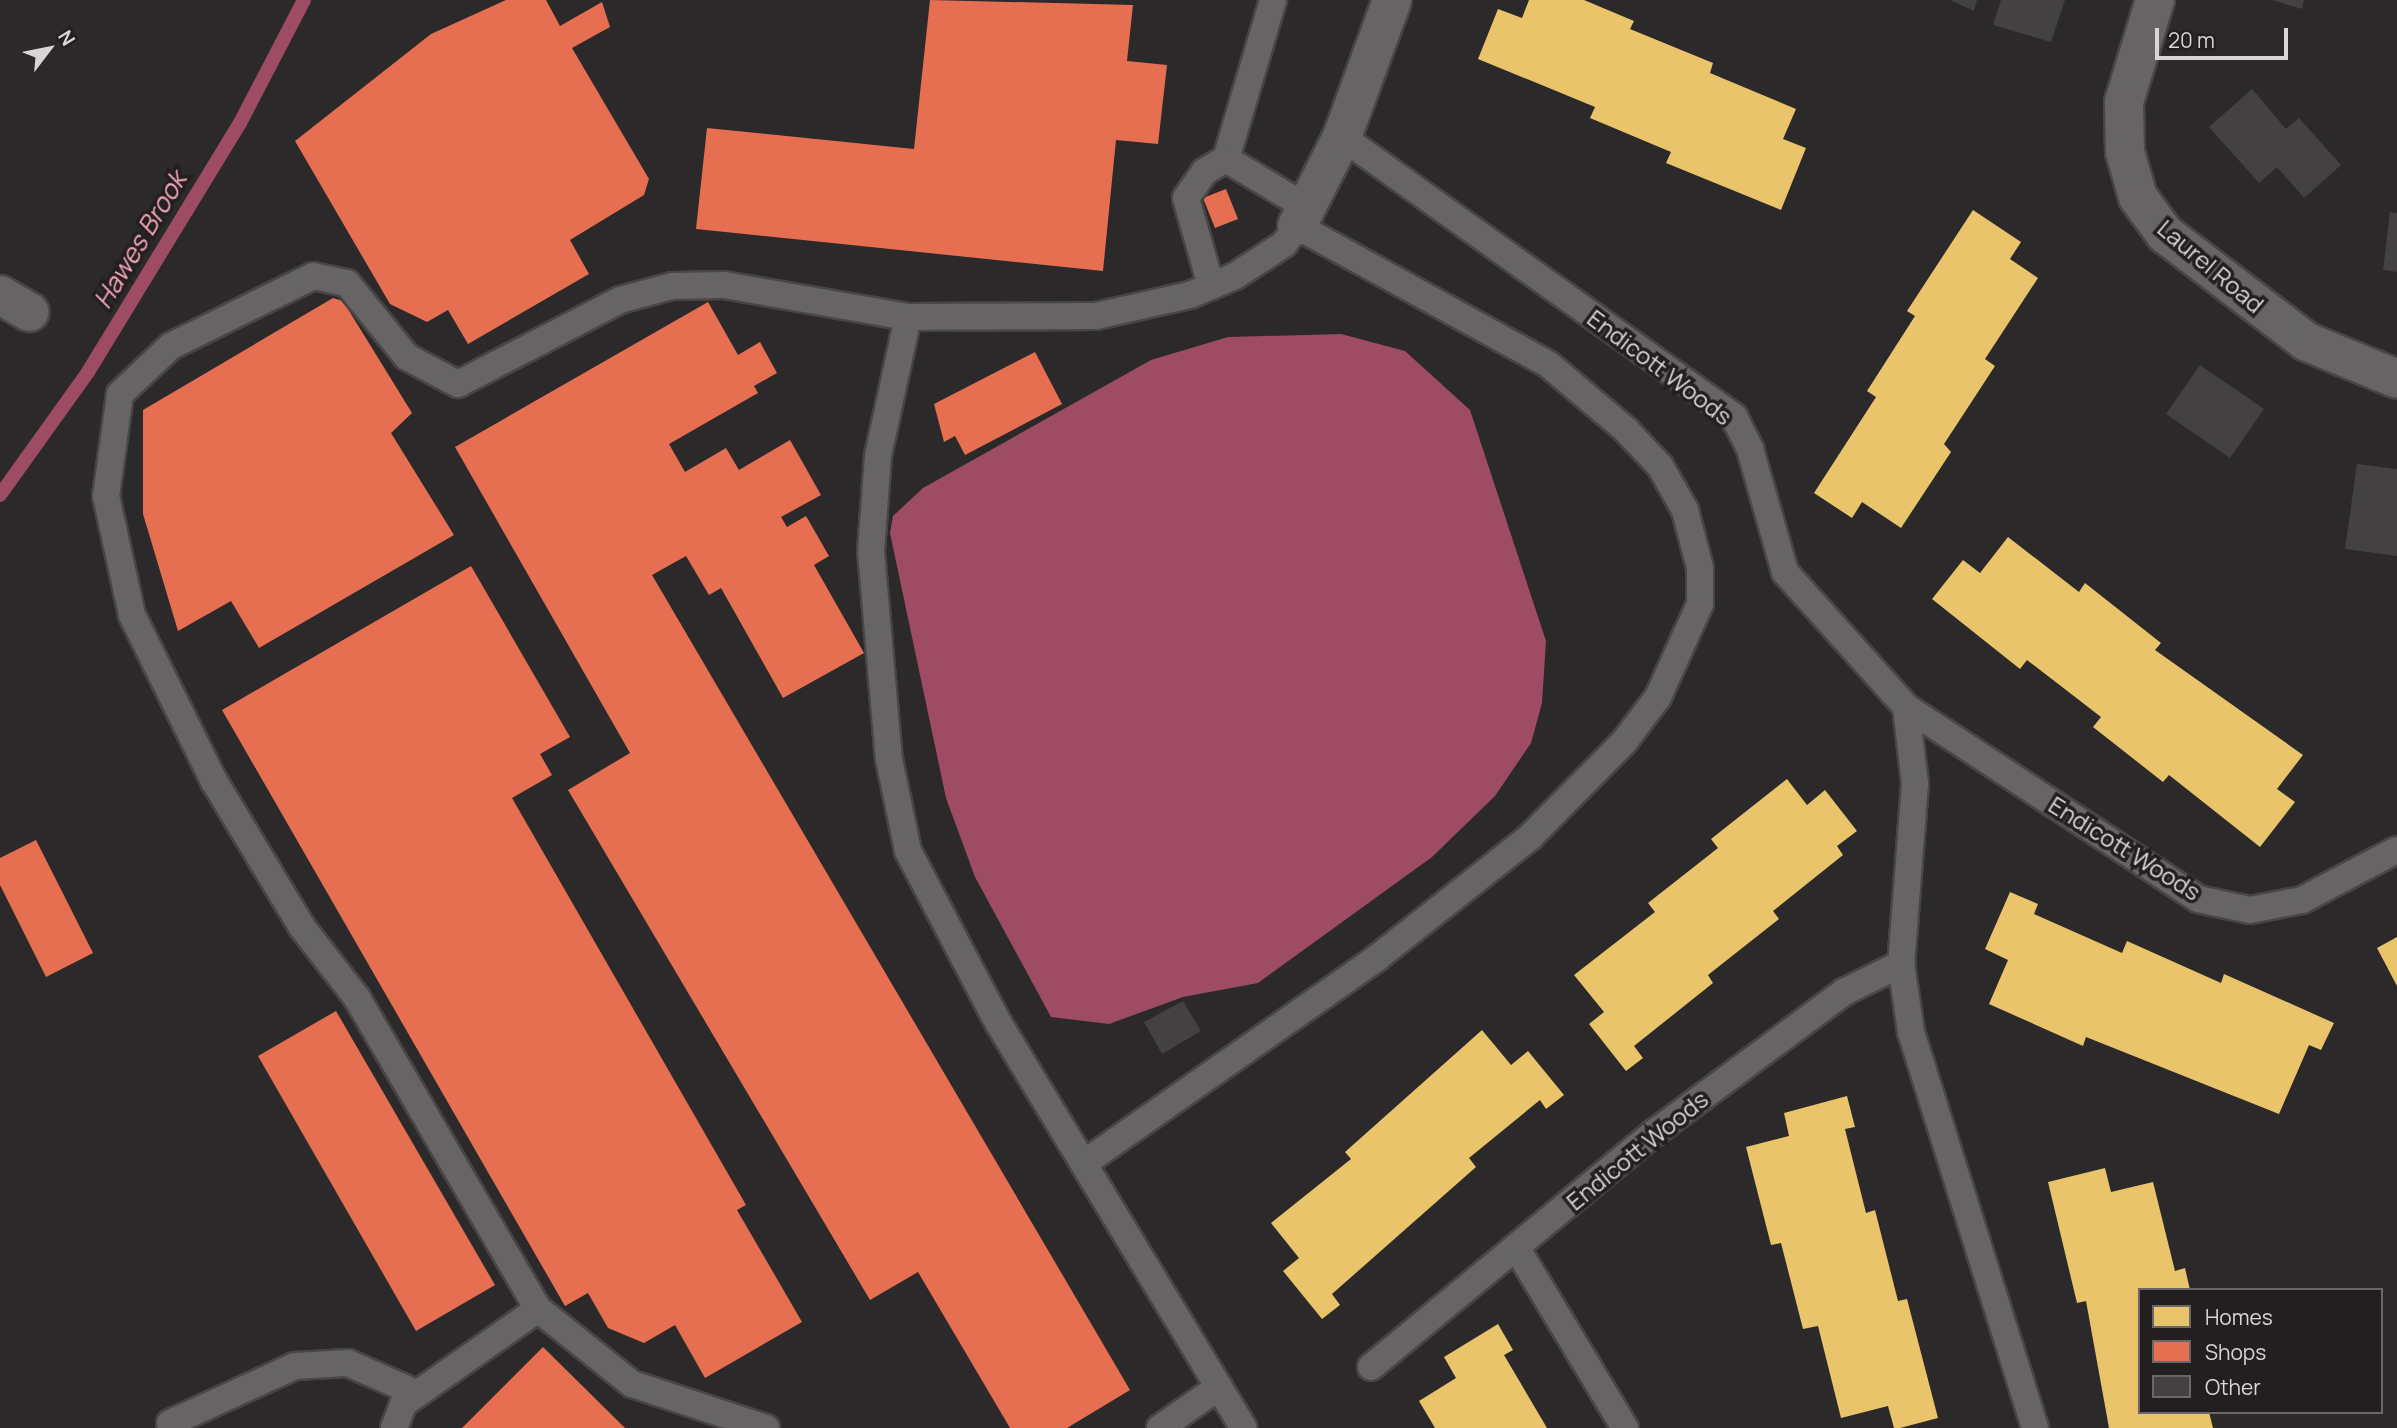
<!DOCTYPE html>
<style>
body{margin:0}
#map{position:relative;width:2397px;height:1428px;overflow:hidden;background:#2c292a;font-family:Manrope,sans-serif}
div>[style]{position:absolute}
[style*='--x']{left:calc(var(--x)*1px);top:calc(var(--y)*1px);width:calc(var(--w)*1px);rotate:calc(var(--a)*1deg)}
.water>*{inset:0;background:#9e4c63}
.homes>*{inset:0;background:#e9c46a}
.shops>*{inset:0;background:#e76f51}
.stream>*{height:14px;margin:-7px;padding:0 7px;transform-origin:7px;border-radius:7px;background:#9e4c63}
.building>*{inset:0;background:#434141}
.roads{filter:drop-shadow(2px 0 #484545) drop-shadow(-2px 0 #484545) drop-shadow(0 2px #484545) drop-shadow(0 -2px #484545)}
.lane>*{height:26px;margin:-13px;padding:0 13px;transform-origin:13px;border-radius:13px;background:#666464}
.street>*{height:38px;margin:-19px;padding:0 19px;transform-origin:19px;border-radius:19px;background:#666464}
span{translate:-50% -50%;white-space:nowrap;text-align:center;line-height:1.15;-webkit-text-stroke:7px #231e1f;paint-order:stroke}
.street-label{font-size:24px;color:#d8d5d5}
.water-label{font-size:26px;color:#f1a7b9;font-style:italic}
.legend{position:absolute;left:2138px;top:1288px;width:245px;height:126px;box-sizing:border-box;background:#231e1f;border:2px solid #6b6768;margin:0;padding:9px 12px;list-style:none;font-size:21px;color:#d8d5d5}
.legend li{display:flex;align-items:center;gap:14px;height:35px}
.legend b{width:35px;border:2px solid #6b6768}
.north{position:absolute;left:14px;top:14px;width:70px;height:70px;-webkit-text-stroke:5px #231e1f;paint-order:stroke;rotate:58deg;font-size:19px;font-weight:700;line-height:28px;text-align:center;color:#d8d5d5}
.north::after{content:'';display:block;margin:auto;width:24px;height:32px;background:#d8d5d5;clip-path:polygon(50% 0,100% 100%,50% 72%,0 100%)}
.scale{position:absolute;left:2155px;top:28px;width:133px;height:32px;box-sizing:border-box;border:4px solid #d8d5d5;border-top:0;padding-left:9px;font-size:21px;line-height:24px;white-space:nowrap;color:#d8d5d5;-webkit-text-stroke:5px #231e1f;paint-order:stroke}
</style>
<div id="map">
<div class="water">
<div style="clip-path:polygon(1341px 334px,1405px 351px,1470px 410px,1546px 641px,1542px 703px,1531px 743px,1495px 796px,1432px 857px,1258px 983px,1183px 997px,1109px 1024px,1051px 1017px,975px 877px,946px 798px,890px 533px,893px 516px,923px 488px,1151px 360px,1228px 337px)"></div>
</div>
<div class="homes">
<div style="clip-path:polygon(1529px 0,1584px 0,1634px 21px,1630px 29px,1713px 63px,1710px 73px,1796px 109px,1783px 139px,1806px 148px,1781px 210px,1666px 163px,1671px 152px,1590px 118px,1595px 107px,1478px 59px,1498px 9px,1522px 18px)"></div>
<div style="clip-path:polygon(1973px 210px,2021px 242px,2010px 259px,2038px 278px,1985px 359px,1995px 366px,1944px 444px,1951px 452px,1901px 528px,1862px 502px,1852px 518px,1814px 493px,1876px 397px,1867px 391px,1915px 316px,1907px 311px)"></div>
<div style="clip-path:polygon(2008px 537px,2079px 592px,2085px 583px,2161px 643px,2155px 650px,2303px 755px,2277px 789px,2295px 802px,2260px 847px,2169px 775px,2163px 782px,2093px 727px,2101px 717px,2027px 660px,2020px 669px,1932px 599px,1963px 560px,1980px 573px)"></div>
<div style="clip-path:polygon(1787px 779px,1807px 805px,1825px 790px,1857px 831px,1837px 846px,1843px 855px,1773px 911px,1779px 919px,1708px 975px,1713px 983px,1634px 1046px,1643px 1058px,1626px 1071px,1589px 1024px,1604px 1012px,1574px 975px,1655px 912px,1648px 903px,1718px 848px,1711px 839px)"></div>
<div style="clip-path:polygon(2010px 892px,2038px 904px,2034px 914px,2122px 953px,2127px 941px,2221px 983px,2224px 974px,2334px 1023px,2321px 1050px,2309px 1045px,2279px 1114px,2086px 1037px,2083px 1046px,1989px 1004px,2008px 960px,1985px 949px)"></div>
<div style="clip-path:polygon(2397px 937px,2397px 986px,2377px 948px)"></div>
<div style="clip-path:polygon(1482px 1030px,1511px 1065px,1528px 1051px,1564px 1095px,1546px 1109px,1540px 1100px,1469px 1158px,1476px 1167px,1332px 1294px,1340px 1305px,1322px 1319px,1283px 1271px,1299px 1258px,1271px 1223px,1351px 1159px,1345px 1152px)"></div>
<div style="clip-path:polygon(1847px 1096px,1855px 1127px,1845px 1129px,1866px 1213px,1875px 1210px,1898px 1301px,1907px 1299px,1938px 1418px,1900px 1428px,1894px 1428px,1888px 1406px,1841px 1418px,1818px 1326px,1803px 1329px,1781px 1243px,1771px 1245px,1746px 1147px,1789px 1136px,1784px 1113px)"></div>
<div style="clip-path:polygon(2105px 1168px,2111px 1192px,2153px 1182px,2175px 1271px,2185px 1268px,2190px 1290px,2140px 1290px,2140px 1412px,2209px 1412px,2213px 1428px,2109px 1428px,2086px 1301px,2077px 1303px,2048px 1182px)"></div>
<div style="clip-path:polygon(1498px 1324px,1513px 1350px,1504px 1355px,1547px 1428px,1435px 1428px,1419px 1401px,1456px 1378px,1444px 1357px)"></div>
</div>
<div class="shops">
<div style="clip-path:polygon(506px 0,546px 0,560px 26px,602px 2px,610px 27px,572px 48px,649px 179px,644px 195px,570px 240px,589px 274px,468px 344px,448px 310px,427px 322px,390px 304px,295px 141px,431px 34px)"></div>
<div style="clip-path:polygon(930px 0,1133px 5px,1127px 61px,1167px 65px,1158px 144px,1116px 140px,1103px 271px,696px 229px,707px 128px,914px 149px)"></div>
<div style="clip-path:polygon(1226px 189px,1238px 219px,1215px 228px,1203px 198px)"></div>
<div style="clip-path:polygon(333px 298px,343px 301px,412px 413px,391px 433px,454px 535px,259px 648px,231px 601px,178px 631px,143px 514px,143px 410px)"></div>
<div style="clip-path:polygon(708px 302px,738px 355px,760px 342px,777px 373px,754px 386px,758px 393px,669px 444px,685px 472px,726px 448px,739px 470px,790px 440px,821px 495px,781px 517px,787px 527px,806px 516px,829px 556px,814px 565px,864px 653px,783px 698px,721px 588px,709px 595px,686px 556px,652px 575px,1130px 1390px,1067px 1428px,1010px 1428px,918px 1272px,870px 1300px,568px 790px,630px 753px,455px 447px)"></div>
<div style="clip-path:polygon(1035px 352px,1062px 404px,965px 455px,955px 436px,944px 442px,934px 404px)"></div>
<div style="clip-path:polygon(471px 566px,570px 737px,540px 754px,552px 775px,512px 798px,746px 1205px,737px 1210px,802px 1322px,705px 1378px,675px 1325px,644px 1343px,608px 1328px,588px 1293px,565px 1306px,222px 710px)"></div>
<div style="clip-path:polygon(36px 840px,93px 953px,46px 977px,0 885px,0 858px)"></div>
<div style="clip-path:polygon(336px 1011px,495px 1285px,416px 1331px,258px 1056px)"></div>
<div style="clip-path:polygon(543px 1347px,625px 1428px,462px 1428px)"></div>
</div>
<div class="stream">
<div style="--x:0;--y:495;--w:151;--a:-54.4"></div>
<div style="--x:88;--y:372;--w:292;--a:-58.6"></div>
<div style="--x:240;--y:123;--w:139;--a:-62.5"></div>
</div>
<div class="building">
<div style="clip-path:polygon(1950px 0,1977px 0,1974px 11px)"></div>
<div style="clip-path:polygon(2001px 0,2065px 0,2051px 42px,1993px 25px)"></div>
<div style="clip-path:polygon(2272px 0,2304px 0,2302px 9px)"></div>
<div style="clip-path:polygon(2252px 89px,2286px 129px,2299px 118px,2341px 165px,2304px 198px,2277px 167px,2259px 183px,2209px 127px)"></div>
<div style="clip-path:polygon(2390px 212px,2397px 213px,2397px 272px,2383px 270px)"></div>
<div style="clip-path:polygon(2200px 365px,2264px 409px,2230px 458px,2166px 414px)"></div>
<div style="clip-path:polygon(2357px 464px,2397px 469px,2397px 556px,2345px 549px)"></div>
<div style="clip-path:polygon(1183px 1001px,1201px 1031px,1162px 1054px,1144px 1022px)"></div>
</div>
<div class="roads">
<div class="lane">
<div style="--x:1342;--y:137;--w:482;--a:35.5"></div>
<div style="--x:1734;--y:417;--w:36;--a:63"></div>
<div style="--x:1750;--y:449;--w:128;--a:74.1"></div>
<div style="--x:1785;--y:572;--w:181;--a:48.1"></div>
<div style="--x:1906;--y:707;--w:349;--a:33.3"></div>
<div style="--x:2198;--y:899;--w:53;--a:11.9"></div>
<div style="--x:2250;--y:910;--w:53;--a:-10.9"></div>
<div style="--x:2302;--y:900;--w:107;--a:-27.8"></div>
<div style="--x:1226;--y:159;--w:166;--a:-73.5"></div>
<div style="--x:1211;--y:286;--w:91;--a:-105.9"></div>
<div style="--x:1186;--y:198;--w:32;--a:-55"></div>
<div style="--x:1204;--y:172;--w:26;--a:-31"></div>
<div style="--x:1226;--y:159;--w:93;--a:31"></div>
<div style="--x:908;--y:317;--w:142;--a:102.2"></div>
<div style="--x:878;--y:456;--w:95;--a:94.2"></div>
<div style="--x:871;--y:551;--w:209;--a:85.1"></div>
<div style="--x:889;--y:759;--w:94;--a:78.3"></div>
<div style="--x:908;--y:851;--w:195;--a:62.3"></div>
<div style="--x:999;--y:1024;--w:472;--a:58.8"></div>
<div style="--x:1906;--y:707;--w:78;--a:83.3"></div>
<div style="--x:1915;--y:784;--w:181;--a:94.4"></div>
<div style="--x:1901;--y:964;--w:69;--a:81.6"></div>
<div style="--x:1911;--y:1032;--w:415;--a:72.6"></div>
<div style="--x:1371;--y:1367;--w:188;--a:-39.6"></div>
<div style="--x:170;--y:1423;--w:137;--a:-24.5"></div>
<div style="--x:295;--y:1366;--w:53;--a:-3.2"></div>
<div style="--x:348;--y:1363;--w:74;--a:23.8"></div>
<div style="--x:394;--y:1428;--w:26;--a:-69"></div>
<div style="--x:403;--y:1404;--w:165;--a:-35.1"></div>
<div style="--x:766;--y:1428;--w:141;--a:-161.8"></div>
<div style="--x:632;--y:1384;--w:120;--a:-141.4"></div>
<div style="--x:538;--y:1309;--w:360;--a:-120.2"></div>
<div style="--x:357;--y:998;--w:90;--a:-127.8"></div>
<div style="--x:302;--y:927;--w:170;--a:-121.1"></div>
<div style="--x:214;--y:781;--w:185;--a:-116.3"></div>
<div style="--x:132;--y:615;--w:122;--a:-102.3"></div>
<div style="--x:106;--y:496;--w:103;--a:-82.2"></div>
<div style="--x:120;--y:394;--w:70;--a:-43.3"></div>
<div style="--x:171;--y:346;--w:158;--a:-26.2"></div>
<div style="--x:313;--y:276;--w:35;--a:12"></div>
<div style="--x:347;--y:283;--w:95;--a:51"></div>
<div style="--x:407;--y:357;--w:58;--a:27.9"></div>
<div style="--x:458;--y:384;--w:182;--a:-27.4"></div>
<div style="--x:620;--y:300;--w:54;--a:-15.1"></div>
<div style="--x:672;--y:286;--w:52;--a:-1.1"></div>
<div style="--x:724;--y:285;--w:187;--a:9.9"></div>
<div style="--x:908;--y:317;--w:188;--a:-0.3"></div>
<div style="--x:1096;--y:316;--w:96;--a:-12.6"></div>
<div style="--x:1190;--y:295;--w:49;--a:-22.9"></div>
<div style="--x:1235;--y:276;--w:59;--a:-33.1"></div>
<div style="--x:1284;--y:244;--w:22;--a:-54"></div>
<div style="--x:1297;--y:226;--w:286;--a:28.8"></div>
<div style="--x:1548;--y:364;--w:102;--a:40.2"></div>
<div style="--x:1626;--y:430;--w:50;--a:46.6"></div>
<div style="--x:1660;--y:466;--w:51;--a:60.4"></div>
<div style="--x:1685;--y:510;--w:60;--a:75.5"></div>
<div style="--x:1700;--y:568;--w:36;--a:90"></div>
<div style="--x:1700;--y:604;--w:102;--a:114.3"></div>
<div style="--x:1658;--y:697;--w:56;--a:127.1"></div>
<div style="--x:1624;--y:742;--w:134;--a:134.7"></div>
<div style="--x:1530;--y:837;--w:195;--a:141.7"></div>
<div style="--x:1377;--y:958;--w:355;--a:145"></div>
<div style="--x:1160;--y:1428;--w:72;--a:-34.8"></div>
<div style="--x:1625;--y:1428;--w:211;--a:-121.1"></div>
<div style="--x:1516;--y:1247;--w:179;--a:-39.6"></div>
<div style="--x:1654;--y:1133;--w:237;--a:-36.6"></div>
<div style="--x:1844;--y:992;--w:64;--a:-26.2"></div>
</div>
<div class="street">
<div style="--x:2155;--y:0;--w:107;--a:106.9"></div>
<div style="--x:2124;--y:102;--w:50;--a:88.9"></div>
<div style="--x:2125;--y:152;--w:47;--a:73.9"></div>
<div style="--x:2138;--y:197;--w:46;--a:53.9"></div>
<div style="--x:2165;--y:234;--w:178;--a:37.3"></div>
<div style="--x:2307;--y:342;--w:97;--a:22.3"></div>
<div style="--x:1297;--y:226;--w:100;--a:-63.2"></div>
<div style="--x:1342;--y:137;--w:146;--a:-69.9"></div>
<div style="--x:0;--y:295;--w:34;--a:30"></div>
</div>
</div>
<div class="street-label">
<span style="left:2211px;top:266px;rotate:40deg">Laurel Road</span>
<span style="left:1660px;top:367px;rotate:37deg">Endicott Woods</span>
<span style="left:2125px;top:848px;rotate:32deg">Endicott Woods</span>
<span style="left:1637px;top:1150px;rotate:-39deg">Endicott Woods</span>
</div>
<div class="water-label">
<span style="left:140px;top:240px;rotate:-59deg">Hawes Brook</span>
</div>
<ul class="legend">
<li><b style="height:19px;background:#e9c46a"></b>Homes</li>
<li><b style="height:19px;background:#e76f51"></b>Shops</li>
<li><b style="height:19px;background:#434141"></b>Other</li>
</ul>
<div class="north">N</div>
<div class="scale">20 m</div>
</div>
